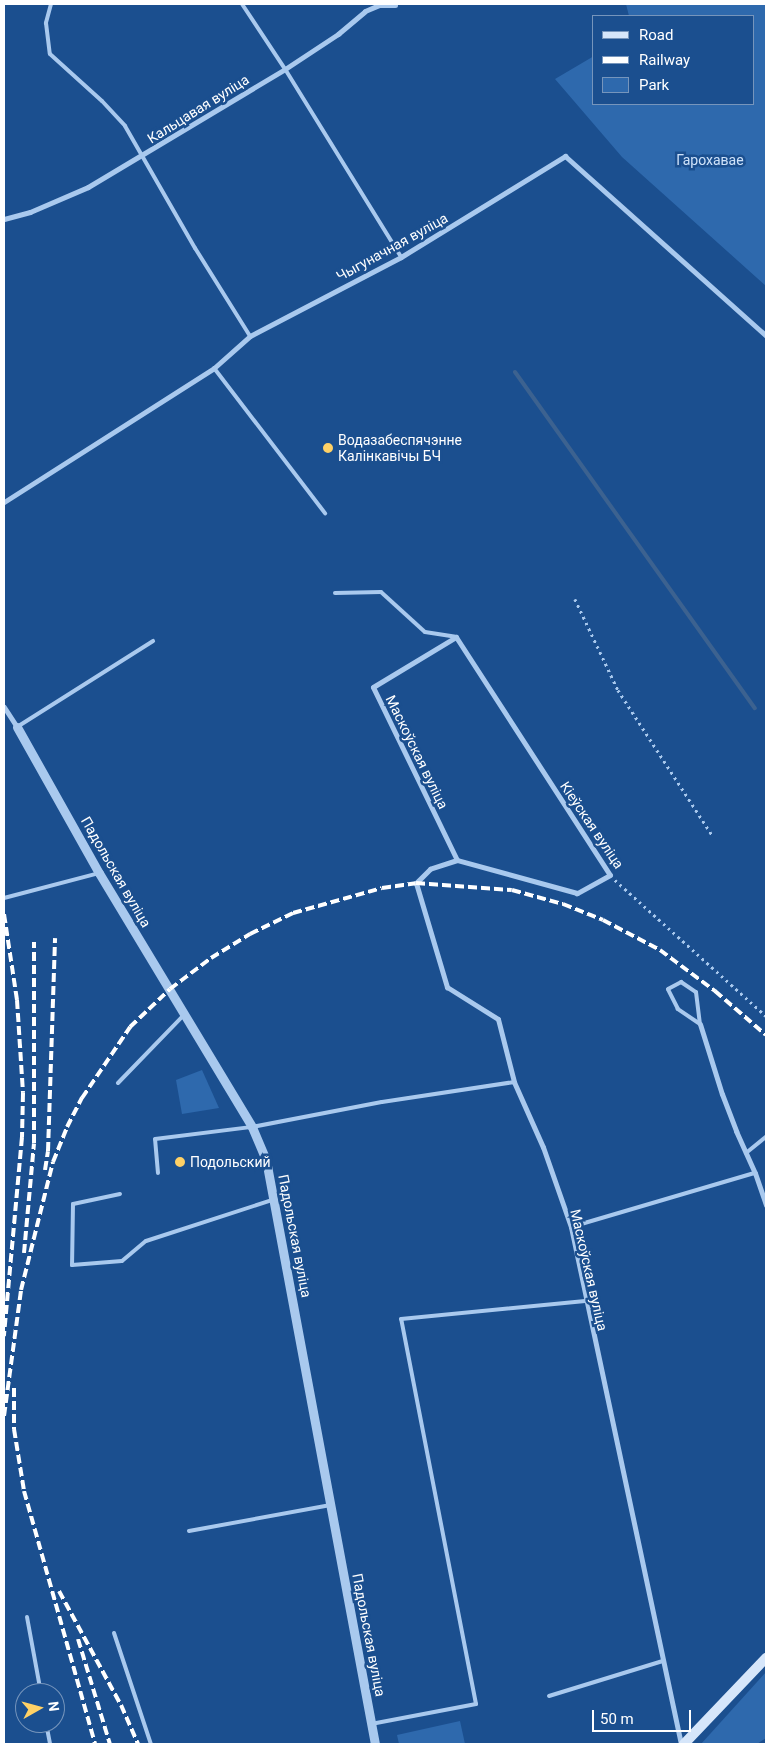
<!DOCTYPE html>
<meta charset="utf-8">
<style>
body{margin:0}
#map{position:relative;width:770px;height:1748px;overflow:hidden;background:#1b4f8f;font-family:Roboto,sans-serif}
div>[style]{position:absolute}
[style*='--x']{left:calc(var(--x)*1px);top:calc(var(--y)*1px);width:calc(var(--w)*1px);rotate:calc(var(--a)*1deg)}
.green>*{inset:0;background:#2e69ad}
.stream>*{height:4px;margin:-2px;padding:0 2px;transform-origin:2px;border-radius:2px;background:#3c6290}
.path>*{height:2.5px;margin-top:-1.25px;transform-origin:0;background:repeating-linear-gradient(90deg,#a9c9ee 0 2.5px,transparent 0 6.5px)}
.service>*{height:4px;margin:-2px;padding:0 2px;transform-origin:2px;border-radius:2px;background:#a9c9ee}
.minor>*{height:5px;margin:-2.5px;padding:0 2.5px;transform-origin:2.5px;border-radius:2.5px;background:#a9c9ee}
.tertiary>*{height:9px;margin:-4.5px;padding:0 4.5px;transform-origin:4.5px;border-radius:4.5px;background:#a9c9ee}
.secondary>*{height:10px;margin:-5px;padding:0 5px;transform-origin:5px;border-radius:5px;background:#d6e6fa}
.rail>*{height:4px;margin-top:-2px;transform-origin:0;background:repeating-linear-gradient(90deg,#fff 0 9px,transparent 0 13px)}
.dots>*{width:14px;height:14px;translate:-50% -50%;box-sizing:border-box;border:2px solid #1b4f8f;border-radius:50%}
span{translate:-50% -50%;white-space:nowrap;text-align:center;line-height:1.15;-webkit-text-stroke:5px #1b4f8f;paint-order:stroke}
.street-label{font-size:14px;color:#fff}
.park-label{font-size:14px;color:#cfe3fa}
.poi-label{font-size:14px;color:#fff}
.left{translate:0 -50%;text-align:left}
.frame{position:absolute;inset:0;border:5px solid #fff;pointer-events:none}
.legend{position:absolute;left:592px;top:15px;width:162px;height:90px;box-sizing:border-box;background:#1b4f8f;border:1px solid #7695bc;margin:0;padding:6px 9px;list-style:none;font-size:15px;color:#fff}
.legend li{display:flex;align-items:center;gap:10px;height:25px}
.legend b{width:25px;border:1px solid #7695bc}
.north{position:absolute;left:15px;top:1683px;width:50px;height:50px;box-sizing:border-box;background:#1b4f8f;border:1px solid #7695bc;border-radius:50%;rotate:83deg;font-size:14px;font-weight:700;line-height:20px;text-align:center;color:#fff}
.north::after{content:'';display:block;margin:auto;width:18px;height:22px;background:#ffd166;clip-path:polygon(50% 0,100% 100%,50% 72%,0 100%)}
.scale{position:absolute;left:592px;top:1710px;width:99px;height:22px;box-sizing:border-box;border:2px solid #fff;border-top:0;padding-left:6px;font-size:15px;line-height:18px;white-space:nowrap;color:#fff;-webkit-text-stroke:4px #1b4f8f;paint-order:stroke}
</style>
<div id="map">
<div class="green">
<div style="clip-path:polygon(626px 4px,766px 4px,766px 286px,622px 157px,555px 79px,594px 56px,594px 104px,754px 104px,754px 16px,629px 16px)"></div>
<div style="clip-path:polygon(202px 1070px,219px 1108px,182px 1114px,176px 1080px)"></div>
<div style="clip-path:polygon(766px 1672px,766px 1738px,757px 1744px,701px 1744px)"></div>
<div style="clip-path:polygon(460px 1721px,465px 1744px,399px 1744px,397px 1735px)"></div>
</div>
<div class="stream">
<div style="--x:515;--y:372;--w:413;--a:54.5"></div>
</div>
<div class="path">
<div style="--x:575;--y:599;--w:101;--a:64.7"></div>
<div style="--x:618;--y:690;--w:173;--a:57"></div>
<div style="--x:615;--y:880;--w:203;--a:42"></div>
</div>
<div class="service">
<div style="--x:51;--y:4;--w:20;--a:105"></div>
<div style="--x:46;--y:23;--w:31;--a:83"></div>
<div style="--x:50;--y:54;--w:70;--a:42.1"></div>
<div style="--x:102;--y:101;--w:34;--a:47"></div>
<div style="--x:125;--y:126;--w:141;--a:60.2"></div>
<div style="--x:195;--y:248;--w:104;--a:58"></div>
<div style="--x:242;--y:4;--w:78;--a:56.5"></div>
<div style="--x:285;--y:69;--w:221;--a:58.3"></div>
<div style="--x:214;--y:368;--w:183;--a:52.6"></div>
<div style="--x:335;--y:593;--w:46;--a:-1.2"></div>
<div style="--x:381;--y:592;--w:59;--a:42.3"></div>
<div style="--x:425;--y:632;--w:31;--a:9"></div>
<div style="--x:17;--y:727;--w:161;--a:-32.3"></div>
<div style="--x:4;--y:898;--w:98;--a:-14.7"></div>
<div style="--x:681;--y:982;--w:18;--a:34"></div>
<div style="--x:696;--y:992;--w:32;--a:83"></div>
<div style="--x:700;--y:1024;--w:27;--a:-146"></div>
<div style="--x:678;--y:1009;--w:22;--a:-117"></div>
<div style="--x:668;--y:989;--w:15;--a:-28"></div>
<div style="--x:118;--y:1083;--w:93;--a:-45.9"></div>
<div style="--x:746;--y:1153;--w:26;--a:-39"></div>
<div style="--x:158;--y:1173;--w:34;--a:-95"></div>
<div style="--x:155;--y:1139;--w:98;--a:-7.1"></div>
<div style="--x:252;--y:1127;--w:132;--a:-10.9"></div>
<div style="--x:382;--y:1102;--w:134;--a:-8.6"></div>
<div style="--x:120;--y:1194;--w:48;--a:168"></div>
<div style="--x:73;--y:1204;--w:61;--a:90.9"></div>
<div style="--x:72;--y:1265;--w:50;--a:-4.6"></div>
<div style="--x:122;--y:1261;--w:31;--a:-40"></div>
<div style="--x:146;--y:1241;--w:133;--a:-18"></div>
<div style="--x:571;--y:1227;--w:192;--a:-16.4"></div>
<div style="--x:189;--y:1531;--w:144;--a:-10.4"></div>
<div style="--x:27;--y:1617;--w:77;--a:79.6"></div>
<div style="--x:114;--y:1633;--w:117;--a:71.6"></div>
<div style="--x:549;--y:1696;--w:119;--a:-17.1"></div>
<div style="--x:46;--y:1723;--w:21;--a:79"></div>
<div style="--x:371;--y:1724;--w:107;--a:-10.8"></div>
<div style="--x:476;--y:1704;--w:392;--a:-101"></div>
<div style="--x:401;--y:1319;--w:185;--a:-5.6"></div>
</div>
<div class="minor">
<div style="--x:4;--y:219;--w:27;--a:-15"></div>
<div style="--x:30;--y:212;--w:63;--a:-23.3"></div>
<div style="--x:88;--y:187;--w:230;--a:-30.9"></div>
<div style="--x:285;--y:69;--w:64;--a:-33.4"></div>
<div style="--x:338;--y:34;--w:35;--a:-40"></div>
<div style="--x:365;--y:11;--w:15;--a:-23"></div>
<div style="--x:379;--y:5;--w:16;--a:0"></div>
<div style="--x:4;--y:502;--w:249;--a:-32.5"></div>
<div style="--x:214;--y:368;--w:48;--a:-41.6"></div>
<div style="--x:250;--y:336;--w:170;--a:-27.6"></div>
<div style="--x:401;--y:257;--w:193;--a:-31.6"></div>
<div style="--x:565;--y:156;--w:270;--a:41.8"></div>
<div style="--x:456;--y:637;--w:283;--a:57.1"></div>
<div style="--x:610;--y:875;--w:38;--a:151"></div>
<div style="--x:577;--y:893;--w:124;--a:-164.6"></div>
<div style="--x:457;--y:860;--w:192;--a:-115.9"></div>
<div style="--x:373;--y:687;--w:97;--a:-31.1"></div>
<div style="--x:4;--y:707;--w:24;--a:57"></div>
<div style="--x:457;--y:860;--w:28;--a:162"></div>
<div style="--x:430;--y:869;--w:20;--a:135"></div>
<div style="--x:416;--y:883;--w:109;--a:73.4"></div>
<div style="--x:447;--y:987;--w:60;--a:32.1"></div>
<div style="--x:498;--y:1019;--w:65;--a:75.7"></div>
<div style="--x:514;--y:1082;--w:71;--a:66"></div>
<div style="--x:543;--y:1147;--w:85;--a:70.7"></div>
<div style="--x:571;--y:1227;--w:529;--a:77.99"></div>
<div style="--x:700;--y:1024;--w:73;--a:72.6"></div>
<div style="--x:722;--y:1094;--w:40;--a:69"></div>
<div style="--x:736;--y:1131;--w:46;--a:65.7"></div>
<div style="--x:755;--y:1173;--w:34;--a:71"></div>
</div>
<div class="tertiary">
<div style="--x:17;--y:727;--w:167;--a:60.7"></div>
<div style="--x:99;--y:873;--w:297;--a:58.9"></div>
<div style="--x:252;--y:1127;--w:36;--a:67"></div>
<div style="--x:266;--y:1160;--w:594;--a:79.43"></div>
</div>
<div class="secondary">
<div style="--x:684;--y:1744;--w:119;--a:-46.4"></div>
</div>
<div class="rail">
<div style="--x:4;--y:914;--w:87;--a:81.4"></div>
<div style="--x:17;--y:1000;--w:93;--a:86.3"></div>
<div style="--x:23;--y:1093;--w:44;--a:91.3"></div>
<div style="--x:22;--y:1137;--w:200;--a:95.2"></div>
<div style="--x:45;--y:1170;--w:19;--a:-81"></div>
<div style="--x:48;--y:1151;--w:213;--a:-88.1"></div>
<div style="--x:24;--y:1253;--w:110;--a:-84.8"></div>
<div style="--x:34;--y:1143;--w:201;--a:-90"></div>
<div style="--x:14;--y:1388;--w:41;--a:90"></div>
<div style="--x:14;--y:1429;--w:63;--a:80.8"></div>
<div style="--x:24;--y:1491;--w:263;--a:74.3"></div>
<div style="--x:4;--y:1416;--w:127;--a:-82.3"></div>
<div style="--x:21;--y:1290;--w:132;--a:-76"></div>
<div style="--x:53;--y:1162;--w:38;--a:-68"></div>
<div style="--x:67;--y:1127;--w:33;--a:-63"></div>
<div style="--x:82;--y:1098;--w:86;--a:-55.9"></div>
<div style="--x:130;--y:1027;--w:55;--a:-43.5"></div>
<div style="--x:170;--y:989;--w:51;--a:-37.1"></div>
<div style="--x:211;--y:958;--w:46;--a:-31.6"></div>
<div style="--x:250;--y:934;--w:48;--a:-26"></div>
<div style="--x:293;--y:913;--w:92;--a:-15.7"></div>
<div style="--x:382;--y:888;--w:34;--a:-8"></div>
<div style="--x:416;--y:883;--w:96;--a:4.2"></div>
<div style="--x:512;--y:890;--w:53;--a:15.4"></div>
<div style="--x:563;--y:904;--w:43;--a:21.8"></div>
<div style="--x:603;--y:920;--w:64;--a:27.8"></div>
<div style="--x:660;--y:950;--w:69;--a:36.7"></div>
<div style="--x:715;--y:991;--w:67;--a:40.8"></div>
<div style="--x:59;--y:1591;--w:130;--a:61.5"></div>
<div style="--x:121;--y:1705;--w:43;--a:66.4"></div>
<div style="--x:78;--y:1639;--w:110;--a:73.1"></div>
</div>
<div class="dots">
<div style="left:328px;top:448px;background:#ffd166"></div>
<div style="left:180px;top:1162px;background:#ffd166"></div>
</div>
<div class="street-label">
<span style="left:198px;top:109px;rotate:-32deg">Кальцавая вуліца</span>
<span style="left:392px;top:247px;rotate:-29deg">Чыгуначная вуліца</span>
<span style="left:417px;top:752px;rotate:64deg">Маскоўская вуліца</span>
<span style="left:592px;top:825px;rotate:56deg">Кіеўская вуліца</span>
<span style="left:116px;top:872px;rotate:60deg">Падольская вуліца</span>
<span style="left:295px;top:1236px;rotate:79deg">Падольская вуліца</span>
<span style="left:589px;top:1270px;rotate:77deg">Маскоўская вуліца</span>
<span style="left:369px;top:1635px;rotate:79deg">Падольская вуліца</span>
</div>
<div class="park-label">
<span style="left:710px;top:160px">Гарохавае</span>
</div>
<div class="poi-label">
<span class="left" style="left:338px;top:448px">Водазабеспячэнне<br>Калінкавічы БЧ</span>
<span class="left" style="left:190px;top:1162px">Подольский</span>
</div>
<div class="frame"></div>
<ul class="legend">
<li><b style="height:6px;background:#d6e6fa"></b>Road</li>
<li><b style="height:6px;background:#fff"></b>Railway</li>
<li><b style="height:14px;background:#2e69ad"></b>Park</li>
</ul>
<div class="north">N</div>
<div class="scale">50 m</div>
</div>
